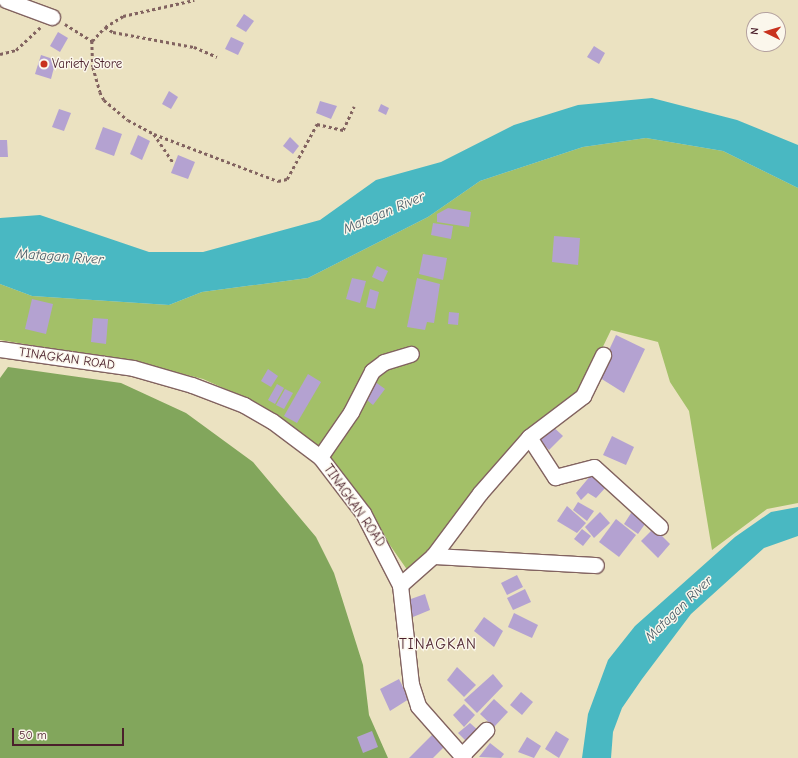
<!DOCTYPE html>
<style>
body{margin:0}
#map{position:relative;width:798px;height:758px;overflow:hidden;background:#ebe2c1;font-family:"Comic Neue",sans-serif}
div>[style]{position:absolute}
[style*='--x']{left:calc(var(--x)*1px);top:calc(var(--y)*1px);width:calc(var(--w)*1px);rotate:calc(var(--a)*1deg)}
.green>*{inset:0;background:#a3c068}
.forest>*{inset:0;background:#82a65c}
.water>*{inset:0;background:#49b8c2}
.building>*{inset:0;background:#b4a2d1}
.path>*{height:2.5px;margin-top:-1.25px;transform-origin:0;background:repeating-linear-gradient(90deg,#826360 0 3px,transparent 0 6px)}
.roads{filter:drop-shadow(1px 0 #826360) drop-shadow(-1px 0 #826360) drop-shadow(0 1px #826360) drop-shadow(0 -1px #826360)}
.minor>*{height:15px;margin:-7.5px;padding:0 7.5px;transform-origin:7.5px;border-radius:7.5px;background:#fff}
.dots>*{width:11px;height:11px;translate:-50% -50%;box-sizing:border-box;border:2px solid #fbf7ec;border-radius:50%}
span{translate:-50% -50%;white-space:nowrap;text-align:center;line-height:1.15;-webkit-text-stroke:3px #fbf7ec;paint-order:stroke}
.poi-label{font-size:13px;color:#4a1f2b}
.left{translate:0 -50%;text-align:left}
.street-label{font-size:13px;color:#4a1f2b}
.water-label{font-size:14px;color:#4a5c67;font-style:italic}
.quarter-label{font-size:15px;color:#4a1f2b;letter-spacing:1px}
.north{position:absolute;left:746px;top:12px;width:40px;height:40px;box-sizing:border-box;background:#fbf7ec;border:1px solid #b4a19f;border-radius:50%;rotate:275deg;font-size:11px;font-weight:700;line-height:16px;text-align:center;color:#4a1f2b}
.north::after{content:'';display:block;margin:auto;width:14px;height:18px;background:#c8321e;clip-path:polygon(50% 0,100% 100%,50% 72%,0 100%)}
.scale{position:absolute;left:12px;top:728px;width:112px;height:18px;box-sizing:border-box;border:2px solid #4a1f2b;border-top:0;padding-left:5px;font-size:12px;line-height:14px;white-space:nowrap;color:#4a1f2b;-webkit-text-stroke:3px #fbf7ec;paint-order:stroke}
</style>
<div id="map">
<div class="green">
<div style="clip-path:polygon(646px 138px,723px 151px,798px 188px,798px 503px,767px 509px,712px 550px,689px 411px,670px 382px,658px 342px,611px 330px,581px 392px,408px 571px,327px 455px,261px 405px,203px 379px,139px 363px,0 340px,0 284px,32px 296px,169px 305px,202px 292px,308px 278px,428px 217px,480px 181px,583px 147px)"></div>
</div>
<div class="forest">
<div style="clip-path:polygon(8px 367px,121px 383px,186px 413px,253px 462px,316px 537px,334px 573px,363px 665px,369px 715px,388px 758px,0 758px,0 378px)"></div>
</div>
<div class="water">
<div style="clip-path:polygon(652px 98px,737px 120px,798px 145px,798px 188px,723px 151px,646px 138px,583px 147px,480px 181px,428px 217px,308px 278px,202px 292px,169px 305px,32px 296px,0 284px,0 218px,40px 215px,149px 252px,203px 252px,320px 220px,376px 180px,441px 162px,514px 125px,578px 105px)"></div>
<div style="clip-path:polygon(798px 507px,798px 536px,764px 548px,691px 614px,642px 679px,622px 708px,613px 732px,611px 758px,582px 758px,588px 714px,608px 660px,635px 626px,735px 537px,771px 512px)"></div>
</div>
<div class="building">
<div style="clip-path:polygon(244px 14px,254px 21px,246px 32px,236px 26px)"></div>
<div style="clip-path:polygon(58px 32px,68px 38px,60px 52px,50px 46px)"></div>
<div style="clip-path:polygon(231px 37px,244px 43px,238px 55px,225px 49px)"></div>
<div style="clip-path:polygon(594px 46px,605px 53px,599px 64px,587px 57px)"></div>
<div style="clip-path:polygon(41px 55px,56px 60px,51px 79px,35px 74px)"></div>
<div style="clip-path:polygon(169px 91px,178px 97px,171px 109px,162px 104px)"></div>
<div style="clip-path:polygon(320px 101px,337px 106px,331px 119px,316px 113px)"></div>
<div style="clip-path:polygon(381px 104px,389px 108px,386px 115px,378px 111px)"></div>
<div style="clip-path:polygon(59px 109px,71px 113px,64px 131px,52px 127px)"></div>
<div style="clip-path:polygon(103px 127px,122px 134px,114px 156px,95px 149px)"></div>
<div style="clip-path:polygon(138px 135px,150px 141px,142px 160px,130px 154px)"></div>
<div style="clip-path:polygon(290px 137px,299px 146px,293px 154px,283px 146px)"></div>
<div style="clip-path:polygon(0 140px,7px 140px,8px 157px,0 157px)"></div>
<div style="clip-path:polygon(178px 155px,195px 162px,188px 179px,171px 173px)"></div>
<div style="clip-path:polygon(448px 208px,471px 212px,469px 227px,437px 222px,437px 214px)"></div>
<div style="clip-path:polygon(433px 223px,453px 226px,451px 239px,431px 235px)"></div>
<div style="clip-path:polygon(554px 236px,580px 238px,578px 265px,552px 262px)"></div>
<div style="clip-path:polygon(423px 254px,447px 258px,443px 280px,419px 274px)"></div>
<div style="clip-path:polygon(377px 266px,388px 271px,383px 282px,372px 277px)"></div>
<div style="clip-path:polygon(352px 278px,366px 281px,360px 303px,346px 299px)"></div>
<div style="clip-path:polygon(417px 278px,440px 284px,434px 323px,427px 322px,425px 330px,407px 327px)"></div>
<div style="clip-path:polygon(370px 289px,379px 292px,375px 309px,366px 307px)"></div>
<div style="clip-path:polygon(32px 299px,53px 304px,46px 334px,25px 329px)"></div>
<div style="clip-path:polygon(449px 312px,459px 313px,458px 325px,448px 324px)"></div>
<div style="clip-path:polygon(93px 318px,108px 319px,106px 344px,91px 342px)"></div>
<div style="clip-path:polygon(616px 335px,645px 349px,624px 393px,597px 376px)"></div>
<div style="clip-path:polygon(268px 369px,278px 376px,271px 387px,261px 381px)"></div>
<div style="clip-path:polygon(308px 374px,321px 382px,297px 423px,284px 416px)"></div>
<div style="clip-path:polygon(374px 381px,385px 389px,373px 405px,362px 396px)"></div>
<div style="clip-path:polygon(277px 384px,284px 388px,275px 404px,268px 400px)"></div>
<div style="clip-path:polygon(285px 389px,293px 393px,284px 409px,276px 405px)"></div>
<div style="clip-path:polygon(549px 423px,563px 436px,549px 450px,536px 437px)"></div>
<div style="clip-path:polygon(612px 436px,634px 447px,626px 465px,603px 455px)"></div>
<div style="clip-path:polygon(591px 475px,606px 487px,596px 498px,588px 493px,581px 500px,576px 493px)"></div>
<div style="clip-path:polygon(578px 502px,594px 511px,587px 521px,573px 510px)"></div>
<div style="clip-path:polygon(567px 506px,586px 523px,577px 533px,557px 521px)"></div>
<div style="clip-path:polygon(633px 510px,647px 521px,638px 534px,624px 524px)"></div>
<div style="clip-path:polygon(600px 512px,610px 523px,594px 538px,585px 527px)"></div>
<div style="clip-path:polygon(616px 519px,636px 535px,619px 557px,599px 542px)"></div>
<div style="clip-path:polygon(654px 528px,670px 544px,658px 558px,641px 541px)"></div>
<div style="clip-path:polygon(582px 529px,591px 536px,583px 546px,574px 539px)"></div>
<div style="clip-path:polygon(517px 575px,523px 587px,507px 595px,501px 583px)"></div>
<div style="clip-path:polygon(525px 589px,531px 602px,513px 610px,507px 598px)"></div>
<div style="clip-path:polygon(425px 594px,430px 610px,413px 617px,408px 600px)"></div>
<div style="clip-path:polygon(514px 613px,538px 625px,532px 638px,508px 627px)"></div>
<div style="clip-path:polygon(484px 617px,503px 631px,494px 647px,474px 631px)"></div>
<div style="clip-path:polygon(457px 667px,476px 685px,464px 697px,447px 680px)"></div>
<div style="clip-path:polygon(493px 674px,503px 686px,477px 713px,464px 700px)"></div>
<div style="clip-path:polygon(399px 679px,409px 699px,390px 711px,380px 689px)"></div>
<div style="clip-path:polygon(521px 692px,533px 702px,522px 715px,510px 705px)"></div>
<div style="clip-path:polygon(494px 699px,508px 712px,494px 727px,480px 714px)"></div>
<div style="clip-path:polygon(464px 704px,475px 715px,464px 727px,453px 715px)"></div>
<div style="clip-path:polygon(470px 723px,480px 732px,470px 745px,458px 733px)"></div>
<div style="clip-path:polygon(372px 731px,378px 747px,363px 753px,357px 737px)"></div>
<div style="clip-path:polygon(556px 731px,569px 739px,559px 758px,545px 749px)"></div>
<div style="clip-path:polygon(432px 735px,445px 746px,433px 758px,409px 758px)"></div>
<div style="clip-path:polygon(527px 737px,541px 746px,534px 758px,518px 752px)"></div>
<div style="clip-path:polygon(490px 743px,504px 754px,501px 758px,479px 757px)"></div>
</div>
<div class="path">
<div style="--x:65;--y:24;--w:32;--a:32"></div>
<div style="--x:92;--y:41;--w:26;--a:88"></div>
<div style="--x:93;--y:67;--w:26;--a:74"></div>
<div style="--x:100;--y:92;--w:9;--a:63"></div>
<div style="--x:104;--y:100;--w:31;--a:40"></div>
<div style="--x:128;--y:120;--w:30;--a:28"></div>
<div style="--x:154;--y:134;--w:133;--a:20.8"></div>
<div style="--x:278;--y:181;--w:9;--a:-13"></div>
<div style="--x:287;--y:179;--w:63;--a:-61.4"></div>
<div style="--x:317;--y:124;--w:27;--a:13"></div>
<div style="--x:343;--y:130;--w:26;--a:-65"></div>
<div style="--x:105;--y:27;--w:9;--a:32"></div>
<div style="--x:113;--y:32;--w:82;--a:10.5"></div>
<div style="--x:194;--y:47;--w:25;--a:23"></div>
<div style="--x:92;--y:41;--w:19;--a:-47"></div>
<div style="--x:105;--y:27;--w:21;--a:-31"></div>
<div style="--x:123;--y:16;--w:73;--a:-12.7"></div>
<div style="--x:0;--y:54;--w:16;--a:-14"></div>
<div style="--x:16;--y:50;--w:33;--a:-43"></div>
<div style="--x:154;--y:134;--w:36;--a:56"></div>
</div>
<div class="roads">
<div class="minor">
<div style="--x:6;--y:0;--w:49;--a:20.3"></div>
<div style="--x:0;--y:349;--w:134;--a:8.1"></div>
<div style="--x:133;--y:368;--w:61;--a:16.1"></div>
<div style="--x:192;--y:385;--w:56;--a:21"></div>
<div style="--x:244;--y:405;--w:32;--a:30"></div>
<div style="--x:272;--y:421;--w:60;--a:36.9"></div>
<div style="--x:320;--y:457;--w:71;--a:52.5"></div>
<div style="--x:363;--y:513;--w:81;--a:62.8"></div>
<div style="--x:400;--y:585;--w:100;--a:83.7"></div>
<div style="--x:411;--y:684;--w:23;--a:72"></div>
<div style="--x:418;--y:706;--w:69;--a:48.5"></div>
<div style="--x:529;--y:437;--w:48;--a:57"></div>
<div style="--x:555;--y:477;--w:40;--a:-14.4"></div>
<div style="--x:594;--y:467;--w:89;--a:42.3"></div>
<div style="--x:320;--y:457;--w:55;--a:-55.4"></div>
<div style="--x:351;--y:412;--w:46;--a:-62.9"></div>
<div style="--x:372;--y:371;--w:15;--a:-37"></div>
<div style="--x:384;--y:362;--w:28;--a:-17"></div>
<div style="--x:433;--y:556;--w:79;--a:-53.3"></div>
<div style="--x:480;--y:493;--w:74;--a:-48.8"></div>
<div style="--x:529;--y:437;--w:68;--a:-37.2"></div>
<div style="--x:583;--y:396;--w:46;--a:-64"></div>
<div style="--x:400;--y:585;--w:44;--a:-41.3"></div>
<div style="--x:433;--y:556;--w:163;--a:3.2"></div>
<div style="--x:462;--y:755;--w:35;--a:-46"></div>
</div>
</div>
<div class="dots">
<div style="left:44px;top:64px;background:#c8321e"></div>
</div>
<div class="poi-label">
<span class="left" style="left:52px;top:64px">Variety Store</span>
</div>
<div class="street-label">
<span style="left:67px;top:359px;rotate:8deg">TINAGKAN ROAD</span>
<span style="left:354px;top:506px;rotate:55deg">TINAGKAN ROAD</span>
</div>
<div class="water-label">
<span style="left:384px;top:213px;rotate:-23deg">Matagan River</span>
<span style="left:60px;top:257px;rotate:4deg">Matagan River</span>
<span style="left:679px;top:609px;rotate:-44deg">Matagan River</span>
</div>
<div class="quarter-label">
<span style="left:438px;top:645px">TINAGKAN</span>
</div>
<div class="north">N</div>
<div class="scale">50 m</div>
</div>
